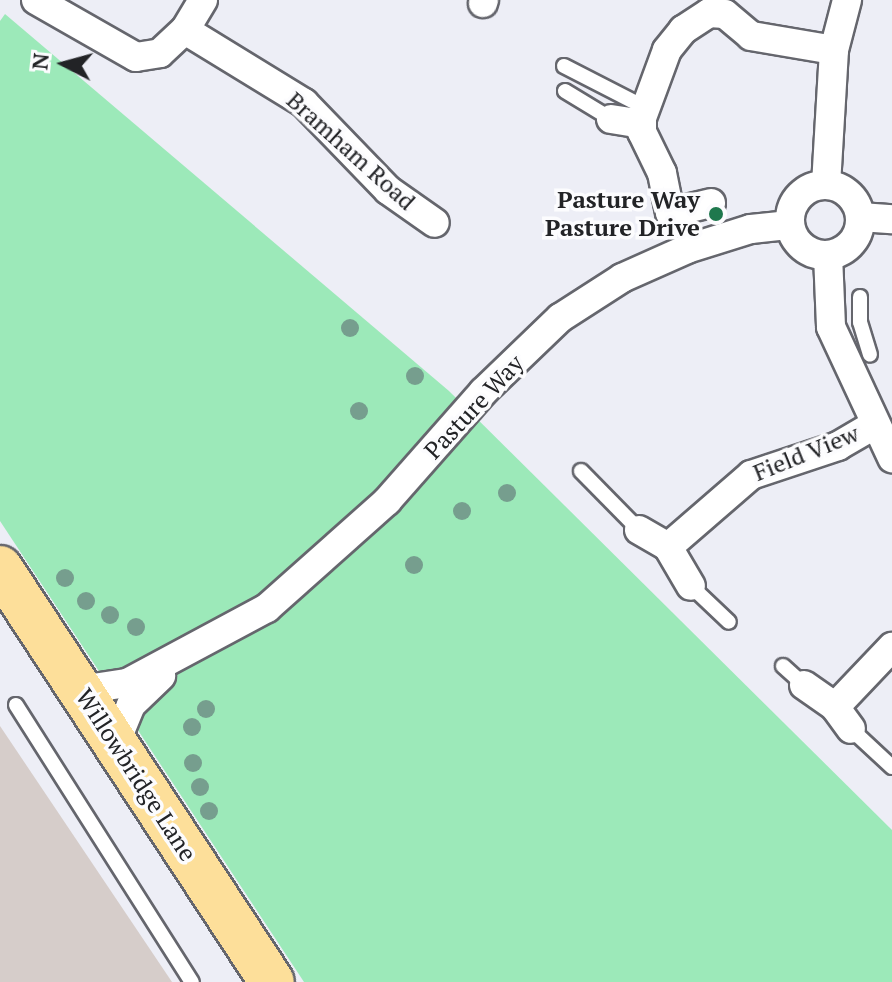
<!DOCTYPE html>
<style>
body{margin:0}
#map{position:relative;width:892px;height:982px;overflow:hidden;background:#edeef6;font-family:"PT Serif",serif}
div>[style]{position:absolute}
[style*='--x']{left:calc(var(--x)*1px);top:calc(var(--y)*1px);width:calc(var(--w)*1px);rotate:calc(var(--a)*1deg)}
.green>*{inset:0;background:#9ce9b9}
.building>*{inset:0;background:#d6cdca}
.roads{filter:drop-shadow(2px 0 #65666d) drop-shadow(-2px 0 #65666d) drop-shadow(0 2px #65666d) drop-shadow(0 -2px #65666d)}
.service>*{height:14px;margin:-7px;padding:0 7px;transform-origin:7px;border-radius:7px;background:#fff}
.minor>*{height:28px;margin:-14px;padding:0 14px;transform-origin:14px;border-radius:14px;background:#fff}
.minor>.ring{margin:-14px;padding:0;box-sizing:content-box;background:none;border:28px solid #fff;border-radius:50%}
.primary>*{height:44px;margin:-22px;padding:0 22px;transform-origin:22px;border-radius:22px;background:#fddf9a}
.trees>*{width:18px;height:18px;margin:-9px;border-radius:50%;background:#769e8e}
.dots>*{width:22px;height:22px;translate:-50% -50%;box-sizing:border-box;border:4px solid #fcfcfe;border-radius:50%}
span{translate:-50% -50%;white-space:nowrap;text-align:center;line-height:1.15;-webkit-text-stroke:7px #fcfcfe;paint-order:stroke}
.street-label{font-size:24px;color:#222326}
.poi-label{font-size:24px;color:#222326;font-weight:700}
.right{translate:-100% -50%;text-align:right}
.north{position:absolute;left:24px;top:24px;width:80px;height:80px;-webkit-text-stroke:6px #fcfcfe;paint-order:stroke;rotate:276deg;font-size:22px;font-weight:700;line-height:32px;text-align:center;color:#222326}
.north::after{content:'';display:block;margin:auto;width:28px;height:36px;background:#222326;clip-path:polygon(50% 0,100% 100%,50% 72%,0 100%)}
</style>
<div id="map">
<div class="green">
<div style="clip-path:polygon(5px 14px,449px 391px,892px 830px,892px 982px,304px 982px,0 521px,0 21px)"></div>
</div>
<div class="building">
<div style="clip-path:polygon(0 726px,172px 982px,0 982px)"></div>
</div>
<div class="roads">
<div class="service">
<div style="--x:564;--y:66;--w:92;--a:27.1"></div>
<div style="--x:565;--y:91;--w:54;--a:31.3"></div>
<div style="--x:860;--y:297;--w:25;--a:90"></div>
<div style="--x:860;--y:322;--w:34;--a:73"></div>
<div style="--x:581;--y:471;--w:83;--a:45.5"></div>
<div style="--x:691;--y:586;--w:52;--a:43.5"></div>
<div style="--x:783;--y:666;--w:28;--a:42"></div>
<div style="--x:16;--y:705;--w:328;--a:57.6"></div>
<div style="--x:851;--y:729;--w:56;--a:42.8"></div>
</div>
<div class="minor">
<div style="--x:36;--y:0;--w:115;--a:29.7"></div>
<div style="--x:136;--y:57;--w:24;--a:-9"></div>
<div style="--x:160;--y:53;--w:34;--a:-43"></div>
<div style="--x:185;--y:30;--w:35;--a:-59"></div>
<div style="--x:483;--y:3;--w:3;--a:-72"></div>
<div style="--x:185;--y:30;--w:140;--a:31.5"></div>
<div style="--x:304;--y:103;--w:121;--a:46"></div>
<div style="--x:388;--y:190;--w:57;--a:35.1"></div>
<div style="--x:611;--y:119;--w:31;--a:9"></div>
<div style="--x:826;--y:185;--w:135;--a:-86.6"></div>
<div style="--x:834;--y:50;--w:52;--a:-75.4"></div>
<div class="ring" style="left:790px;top:185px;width:42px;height:42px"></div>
<div style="--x:711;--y:203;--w:42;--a:166.3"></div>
<div style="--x:670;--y:213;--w:41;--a:-101.3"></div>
<div style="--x:662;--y:173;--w:46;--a:-116"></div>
<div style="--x:642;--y:132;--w:14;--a:-90"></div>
<div style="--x:642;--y:118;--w:72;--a:-69.8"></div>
<div style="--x:667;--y:50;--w:26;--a:-51"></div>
<div style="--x:683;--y:30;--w:31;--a:-33"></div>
<div style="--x:709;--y:13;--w:16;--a:4"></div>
<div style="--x:725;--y:14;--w:34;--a:40"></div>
<div style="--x:751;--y:36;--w:84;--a:9.6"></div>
<div style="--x:860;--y:217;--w:32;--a:4"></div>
<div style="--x:828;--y:255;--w:72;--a:87.6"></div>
<div style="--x:831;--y:327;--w:145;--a:65"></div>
<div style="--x:639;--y:530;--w:34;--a:30"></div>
<div style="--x:668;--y:547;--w:45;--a:59.5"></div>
<div style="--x:668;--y:547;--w:110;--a:-40.9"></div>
<div style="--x:751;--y:475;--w:92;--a:-18.4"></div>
<div style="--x:838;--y:446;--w:42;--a:-30.3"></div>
<div style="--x:804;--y:685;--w:38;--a:35"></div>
<div style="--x:835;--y:707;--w:27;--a:54"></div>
<div style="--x:80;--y:690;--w:48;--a:-8.5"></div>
<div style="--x:127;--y:683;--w:159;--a:-28.2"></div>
<div style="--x:267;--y:608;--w:161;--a:-41.7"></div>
<div style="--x:387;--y:501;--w:145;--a:-48.6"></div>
<div style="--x:483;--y:392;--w:107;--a:-43.9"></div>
<div style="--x:560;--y:318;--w:74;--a:-32.8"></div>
<div style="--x:622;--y:278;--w:71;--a:-24"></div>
<div style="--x:687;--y:249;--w:67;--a:-17.4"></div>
<div style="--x:751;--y:229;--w:39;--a:-6"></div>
<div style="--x:835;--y:707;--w:83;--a:-46.5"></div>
<div style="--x:115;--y:744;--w:42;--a:-67.7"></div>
<div style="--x:131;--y:705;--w:42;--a:-44"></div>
</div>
<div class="primary">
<div style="--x:0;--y:568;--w:495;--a:56.7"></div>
</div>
</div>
<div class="trees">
<div style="left:350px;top:328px"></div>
<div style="left:415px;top:376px"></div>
<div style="left:359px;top:411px"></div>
<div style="left:507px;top:493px"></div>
<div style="left:462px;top:511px"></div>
<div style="left:414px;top:565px"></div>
<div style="left:65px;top:578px"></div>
<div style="left:86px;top:601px"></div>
<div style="left:110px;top:615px"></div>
<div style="left:136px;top:627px"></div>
<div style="left:206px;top:709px"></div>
<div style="left:192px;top:727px"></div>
<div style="left:193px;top:763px"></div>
<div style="left:200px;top:787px"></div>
<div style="left:209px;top:811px"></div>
</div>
<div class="dots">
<div style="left:716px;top:214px;background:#1f784d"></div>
</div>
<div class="street-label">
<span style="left:351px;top:151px;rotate:42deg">Bramham Road</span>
<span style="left:474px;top:407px;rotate:-47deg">Pasture Way</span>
<span style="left:806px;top:453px;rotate:-22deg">Field View</span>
<span style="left:136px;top:775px;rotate:57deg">Willowbridge Lane</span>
</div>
<div class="poi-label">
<span class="right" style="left:700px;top:214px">Pasture Way<br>Pasture Drive</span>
</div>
<div class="north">N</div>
</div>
